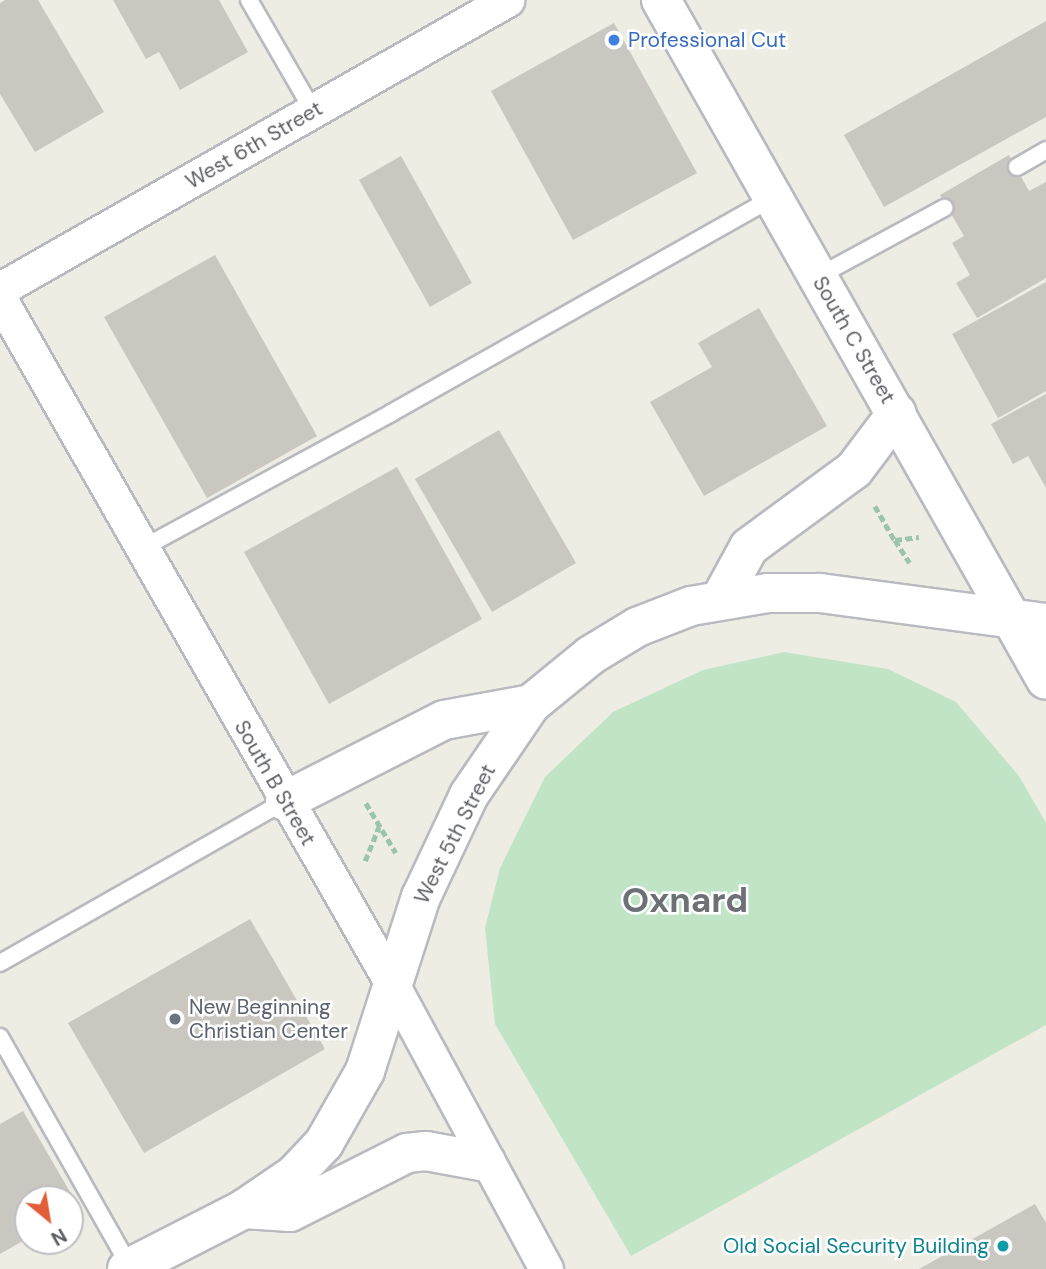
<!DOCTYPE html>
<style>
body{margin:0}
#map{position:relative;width:1046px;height:1269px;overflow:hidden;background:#eeede4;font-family:"DM Sans",sans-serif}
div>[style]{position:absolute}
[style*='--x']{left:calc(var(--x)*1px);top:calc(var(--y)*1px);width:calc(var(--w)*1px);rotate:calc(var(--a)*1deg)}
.green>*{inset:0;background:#c1e4c7}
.building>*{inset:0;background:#c9c7c0}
.path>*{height:4.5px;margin-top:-2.25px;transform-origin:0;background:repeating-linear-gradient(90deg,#9bc4ad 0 7px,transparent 0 10.5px)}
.roads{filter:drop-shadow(2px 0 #b9babf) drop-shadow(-2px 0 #b9babf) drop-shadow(0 2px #b9babf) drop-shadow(0 -2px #b9babf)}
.service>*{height:16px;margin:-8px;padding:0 8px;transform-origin:8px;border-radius:8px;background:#fff}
.minor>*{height:33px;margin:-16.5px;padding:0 16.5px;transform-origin:16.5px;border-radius:16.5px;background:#fff}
.tertiary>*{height:38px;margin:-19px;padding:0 19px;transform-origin:19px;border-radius:19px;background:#fff}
.dots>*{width:19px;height:19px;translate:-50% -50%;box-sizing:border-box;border:4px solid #fff;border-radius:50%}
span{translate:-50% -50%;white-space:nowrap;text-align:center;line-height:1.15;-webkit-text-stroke:5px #fff;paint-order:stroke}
.shop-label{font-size:21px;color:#366cbe}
.left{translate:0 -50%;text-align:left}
.street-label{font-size:21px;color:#5c5e63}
.worship-label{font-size:21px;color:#5b616d}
.culture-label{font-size:21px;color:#0d838f}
.right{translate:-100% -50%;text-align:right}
.town-label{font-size:35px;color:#6d7075;font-weight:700}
.north{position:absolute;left:14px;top:1185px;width:70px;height:70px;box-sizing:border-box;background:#fff;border:2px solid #bebfc1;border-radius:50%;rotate:150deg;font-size:19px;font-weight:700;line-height:28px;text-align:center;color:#5c5e63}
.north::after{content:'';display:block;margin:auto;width:24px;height:32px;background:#e15e36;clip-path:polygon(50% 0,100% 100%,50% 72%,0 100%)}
</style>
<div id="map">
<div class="green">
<div style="clip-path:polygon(784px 652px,888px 669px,956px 702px,1019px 776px,1046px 823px,1046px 1025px,631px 1256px,495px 1024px,485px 928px,500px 868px,545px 777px,613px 712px,703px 670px)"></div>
</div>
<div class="building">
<div style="clip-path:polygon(5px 0,38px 0,104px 112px,35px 152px,0 94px,0 3px)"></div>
<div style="clip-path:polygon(113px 0,219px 0,248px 52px,180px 90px,159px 52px,146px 59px)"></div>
<div style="clip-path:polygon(1046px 21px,1046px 117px,884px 207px,844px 135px)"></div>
<div style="clip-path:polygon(614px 23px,697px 173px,573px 240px,491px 91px)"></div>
<div style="clip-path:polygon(1009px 155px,1029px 191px,1046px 182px,1046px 278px,977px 318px,956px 283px,970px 275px,952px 243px,964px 236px,940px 195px)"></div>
<div style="clip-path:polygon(401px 156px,472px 283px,430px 307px,359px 180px)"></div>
<div style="clip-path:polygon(215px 255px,317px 436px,207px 498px,104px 317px)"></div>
<div style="clip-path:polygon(1046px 282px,1046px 391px,998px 418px,952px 334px)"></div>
<div style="clip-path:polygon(759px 308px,827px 426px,704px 496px,650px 402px,712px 367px,698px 343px)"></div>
<div style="clip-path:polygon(1046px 394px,1046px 488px,1028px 456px,1013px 464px,991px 424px)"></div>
<div style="clip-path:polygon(499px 430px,576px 563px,492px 612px,415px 479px)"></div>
<div style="clip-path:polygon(397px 467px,482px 619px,329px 704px,244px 552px)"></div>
<div style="clip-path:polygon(250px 919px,325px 1049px,144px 1153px,68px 1023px)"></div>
<div style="clip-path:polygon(23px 1111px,80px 1209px,70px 1214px,70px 1199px,28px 1199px,28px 1238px,0 1254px,0 1124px)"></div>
<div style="clip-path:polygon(1035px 1204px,1046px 1223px,1046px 1269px,919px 1269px)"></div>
</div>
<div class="path">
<div style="--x:875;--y:506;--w:39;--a:60"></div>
<div style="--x:895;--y:540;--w:24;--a:-7"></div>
<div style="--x:895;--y:540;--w:27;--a:57"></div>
<div style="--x:366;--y:803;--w:58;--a:59"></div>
<div style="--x:365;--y:861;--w:37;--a:-68"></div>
</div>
<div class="roads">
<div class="service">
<div style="--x:249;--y:0;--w:128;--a:60"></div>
<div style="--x:1017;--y:167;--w:34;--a:-30"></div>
<div style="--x:817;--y:277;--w:145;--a:-28.5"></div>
<div style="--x:141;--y:549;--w:285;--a:-28.5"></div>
<div style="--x:391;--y:413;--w:437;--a:-29.4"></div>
<div style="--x:0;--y:963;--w:328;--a:-29.6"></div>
<div style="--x:0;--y:1037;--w:264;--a:60.5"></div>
</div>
<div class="minor">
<div style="--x:0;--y:289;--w:584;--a:-29.68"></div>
<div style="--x:0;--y:299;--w:787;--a:60.21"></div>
<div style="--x:391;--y:982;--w:326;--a:61.6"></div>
</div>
<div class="tertiary">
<div style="--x:661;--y:0;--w:781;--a:60.48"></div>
<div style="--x:720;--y:600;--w:60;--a:-61.3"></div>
<div style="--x:749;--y:547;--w:130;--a:-36.3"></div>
<div style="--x:854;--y:470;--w:71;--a:-53"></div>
<div style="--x:285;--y:801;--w:178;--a:-27"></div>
<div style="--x:444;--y:720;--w:88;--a:-10.4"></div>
<div style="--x:244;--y:1209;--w:46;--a:3.7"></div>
<div style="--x:290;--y:1212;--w:131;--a:-26.8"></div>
<div style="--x:407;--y:1153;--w:19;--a:-6"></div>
<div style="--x:426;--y:1151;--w:61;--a:10.4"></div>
<div style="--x:127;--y:1269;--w:131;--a:-27.1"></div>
<div style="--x:244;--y:1209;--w:60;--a:-34.2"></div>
<div style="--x:294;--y:1175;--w:44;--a:-46.8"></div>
<div style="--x:324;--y:1143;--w:83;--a:-60.3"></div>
<div style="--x:365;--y:1071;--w:183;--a:-72.2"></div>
<div style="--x:421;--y:897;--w:113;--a:-64.8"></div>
<div style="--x:469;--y:795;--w:110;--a:-55.7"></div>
<div style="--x:531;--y:704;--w:77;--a:-39.2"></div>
<div style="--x:591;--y:655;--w:54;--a:-31.3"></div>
<div style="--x:637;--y:627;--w:58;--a:-21.3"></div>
<div style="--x:691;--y:606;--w:78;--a:-9.6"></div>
<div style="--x:768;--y:593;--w:52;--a:0"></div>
<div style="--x:820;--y:593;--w:228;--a:7.6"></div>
</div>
</div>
<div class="dots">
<div style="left:614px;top:40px;background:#3f7fe0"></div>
<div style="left:175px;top:1019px;background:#6b7280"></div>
<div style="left:1003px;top:1246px;background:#0f9aa8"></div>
</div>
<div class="shop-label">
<span class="left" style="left:628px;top:40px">Professional Cut</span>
</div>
<div class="street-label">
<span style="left:254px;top:145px;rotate:-30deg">West 6th Street</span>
<span style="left:854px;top:340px;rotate:60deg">South C Street</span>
<span style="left:275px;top:783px;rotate:60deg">South B Street</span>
<span style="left:455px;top:834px;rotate:-63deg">West 5th Street</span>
</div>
<div class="worship-label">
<span class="left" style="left:189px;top:1019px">New Beginning<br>Christian Center</span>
</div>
<div class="culture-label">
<span class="right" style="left:989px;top:1246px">Old Social Security Building</span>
</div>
<div class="town-label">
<span style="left:685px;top:900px">Oxnard</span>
</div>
<div class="north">N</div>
</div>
